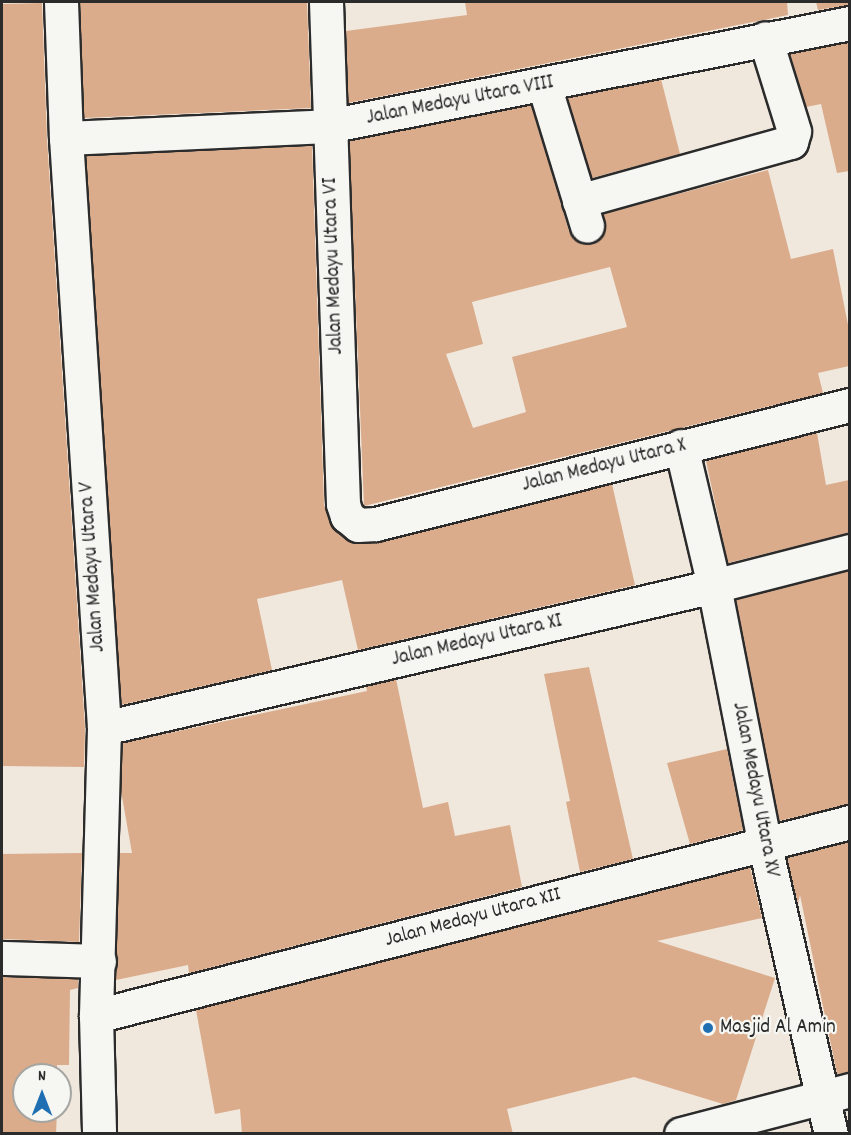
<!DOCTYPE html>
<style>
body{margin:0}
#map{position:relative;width:851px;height:1135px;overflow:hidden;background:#f0e7dd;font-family:Dekko,sans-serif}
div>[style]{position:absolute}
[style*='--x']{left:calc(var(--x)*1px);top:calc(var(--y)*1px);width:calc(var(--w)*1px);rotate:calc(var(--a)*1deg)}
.building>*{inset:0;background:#daac8b}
.roads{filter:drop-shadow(2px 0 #2b2b2b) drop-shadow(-2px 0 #2b2b2b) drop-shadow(0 2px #2b2b2b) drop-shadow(0 -2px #2b2b2b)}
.street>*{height:33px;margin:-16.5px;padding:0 16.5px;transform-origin:16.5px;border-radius:16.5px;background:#f6f6f2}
.dots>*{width:16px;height:16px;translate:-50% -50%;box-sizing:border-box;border:3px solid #f6f6f2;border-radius:50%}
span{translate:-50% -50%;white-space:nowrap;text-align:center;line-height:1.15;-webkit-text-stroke:4.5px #f6f6f2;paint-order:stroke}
.street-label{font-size:21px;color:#2b2b2b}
.poi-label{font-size:21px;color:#2b2b2b}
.left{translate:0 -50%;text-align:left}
.frame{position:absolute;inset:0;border:3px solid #2b2b2b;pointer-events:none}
.north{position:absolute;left:12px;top:1063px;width:60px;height:60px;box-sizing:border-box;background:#f6f6f2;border:2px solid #a5a5a2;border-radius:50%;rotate:0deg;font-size:16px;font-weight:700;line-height:24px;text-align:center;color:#2b2b2b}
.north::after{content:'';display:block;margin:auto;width:21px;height:27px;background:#1f6fb2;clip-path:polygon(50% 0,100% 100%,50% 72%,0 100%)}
</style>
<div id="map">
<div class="building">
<div style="clip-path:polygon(80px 2px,307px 2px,311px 108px,84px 118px)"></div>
<div style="clip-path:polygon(465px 2px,787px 2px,788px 15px,348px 103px,346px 31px,467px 15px)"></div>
<div style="clip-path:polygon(816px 2px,849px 2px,849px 5px,818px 10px)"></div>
<div style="clip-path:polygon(42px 3px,47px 139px,85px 728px,84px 767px,2px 766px,2px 4px)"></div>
<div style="clip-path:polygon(849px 42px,849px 171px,837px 173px,821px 104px,806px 107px,790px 54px)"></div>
<div style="clip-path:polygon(661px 79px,680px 154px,592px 178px,568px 98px)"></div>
<div style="clip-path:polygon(evenodd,531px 105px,569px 231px,582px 244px,601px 238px,605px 230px,603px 214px,768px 170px,791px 259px,833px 249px,849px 330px,849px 366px,818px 373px,823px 393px,364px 506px,349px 141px,531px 105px,610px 267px,627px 327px,512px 357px,526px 412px,473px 428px,446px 354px,483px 344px,472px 302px,610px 267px)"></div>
<div style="clip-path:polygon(312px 146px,324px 505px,335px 530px,358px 544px,380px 542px,612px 484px,635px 585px,358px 650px,342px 580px,257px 599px,272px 670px,121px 705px,86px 156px)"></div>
<div style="clip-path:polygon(817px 433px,826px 485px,849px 480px,849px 533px,728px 563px,706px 461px)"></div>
<div style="clip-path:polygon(849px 570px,849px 804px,779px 821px,736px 600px)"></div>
<div style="clip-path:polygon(589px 667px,633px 859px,580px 872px,566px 802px,570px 801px,544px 674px)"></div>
<div style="clip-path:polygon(396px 679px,423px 808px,448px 802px,455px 836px,510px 825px,522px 887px,189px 973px,188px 965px,116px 980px,119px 853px,132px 853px,121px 791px,122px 743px,367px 691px,366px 686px)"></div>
<div style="clip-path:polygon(727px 749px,743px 830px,690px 844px,667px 763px)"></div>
<div style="clip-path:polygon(849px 841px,849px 1072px,837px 1074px,800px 895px,798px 904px,787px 858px)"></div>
<div style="clip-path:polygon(82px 853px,79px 942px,2px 939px,2px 854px)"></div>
<div style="clip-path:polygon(750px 867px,762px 918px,657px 941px,775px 978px,736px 1100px,723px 1104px,634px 1077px,507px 1109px,513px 1134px,242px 1134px,240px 1109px,215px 1114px,196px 1010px)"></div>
<div style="clip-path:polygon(2px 977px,78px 979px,78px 988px,70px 990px,69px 1065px,57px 1065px,57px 1075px,24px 1075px,24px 1111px,57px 1111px,56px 1134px,2px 1134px)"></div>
</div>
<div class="roads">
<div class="street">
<div style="--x:61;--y:2;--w:136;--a:87.9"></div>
<div style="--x:66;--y:138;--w:591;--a:86.31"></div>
<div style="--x:104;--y:728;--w:288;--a:91.6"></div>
<div style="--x:96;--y:1016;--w:118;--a:88.5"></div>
<div style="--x:326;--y:2;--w:502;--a:88.06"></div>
<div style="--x:343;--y:504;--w:13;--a:72"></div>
<div style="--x:347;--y:516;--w:14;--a:39"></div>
<div style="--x:358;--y:525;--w:18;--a:-3"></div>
<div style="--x:376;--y:524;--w:489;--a:-14.1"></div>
<div style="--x:544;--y:85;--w:147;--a:73"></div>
<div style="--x:66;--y:138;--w:262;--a:-2.6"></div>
<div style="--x:328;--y:126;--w:532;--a:-11.16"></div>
<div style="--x:579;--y:201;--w:220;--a:-15.6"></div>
<div style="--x:791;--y:142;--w:11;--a:-75"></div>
<div style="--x:794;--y:131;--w:97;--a:-107.3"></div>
<div style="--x:681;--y:446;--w:144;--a:76.7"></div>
<div style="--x:714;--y:586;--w:261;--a:78.9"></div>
<div style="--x:764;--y:842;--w:300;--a:77.1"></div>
<div style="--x:104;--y:728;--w:626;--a:-13.1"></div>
<div style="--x:714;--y:586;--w:140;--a:-14.4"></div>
<div style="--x:2;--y:958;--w:97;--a:1.8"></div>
<div style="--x:96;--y:1016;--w:779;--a:-14.43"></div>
<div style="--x:681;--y:1134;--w:175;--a:-14.6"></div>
</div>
</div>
<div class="dots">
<div style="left:708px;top:1028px;background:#1f6fb2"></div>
</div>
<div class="street-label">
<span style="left:460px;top:101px;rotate:-11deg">Jalan Medayu Utara VIII</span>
<span style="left:334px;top:266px;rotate:-92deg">Jalan Medayu Utara VI</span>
<span style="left:604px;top:466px;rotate:-14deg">Jalan Medayu Utara X</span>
<span style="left:93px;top:567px;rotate:-94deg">Jalan Medayu Utara V</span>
<span style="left:477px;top:641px;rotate:-13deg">Jalan Medayu Utara XI</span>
<span style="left:755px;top:790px;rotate:79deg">Jalan Medayu Utara XV</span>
<span style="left:473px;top:918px;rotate:-15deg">Jalan Medayu Utara XII</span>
</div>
<div class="poi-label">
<span class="left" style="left:720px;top:1028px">Masjid Al Amin</span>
</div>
<div class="frame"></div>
<div class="north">N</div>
</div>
